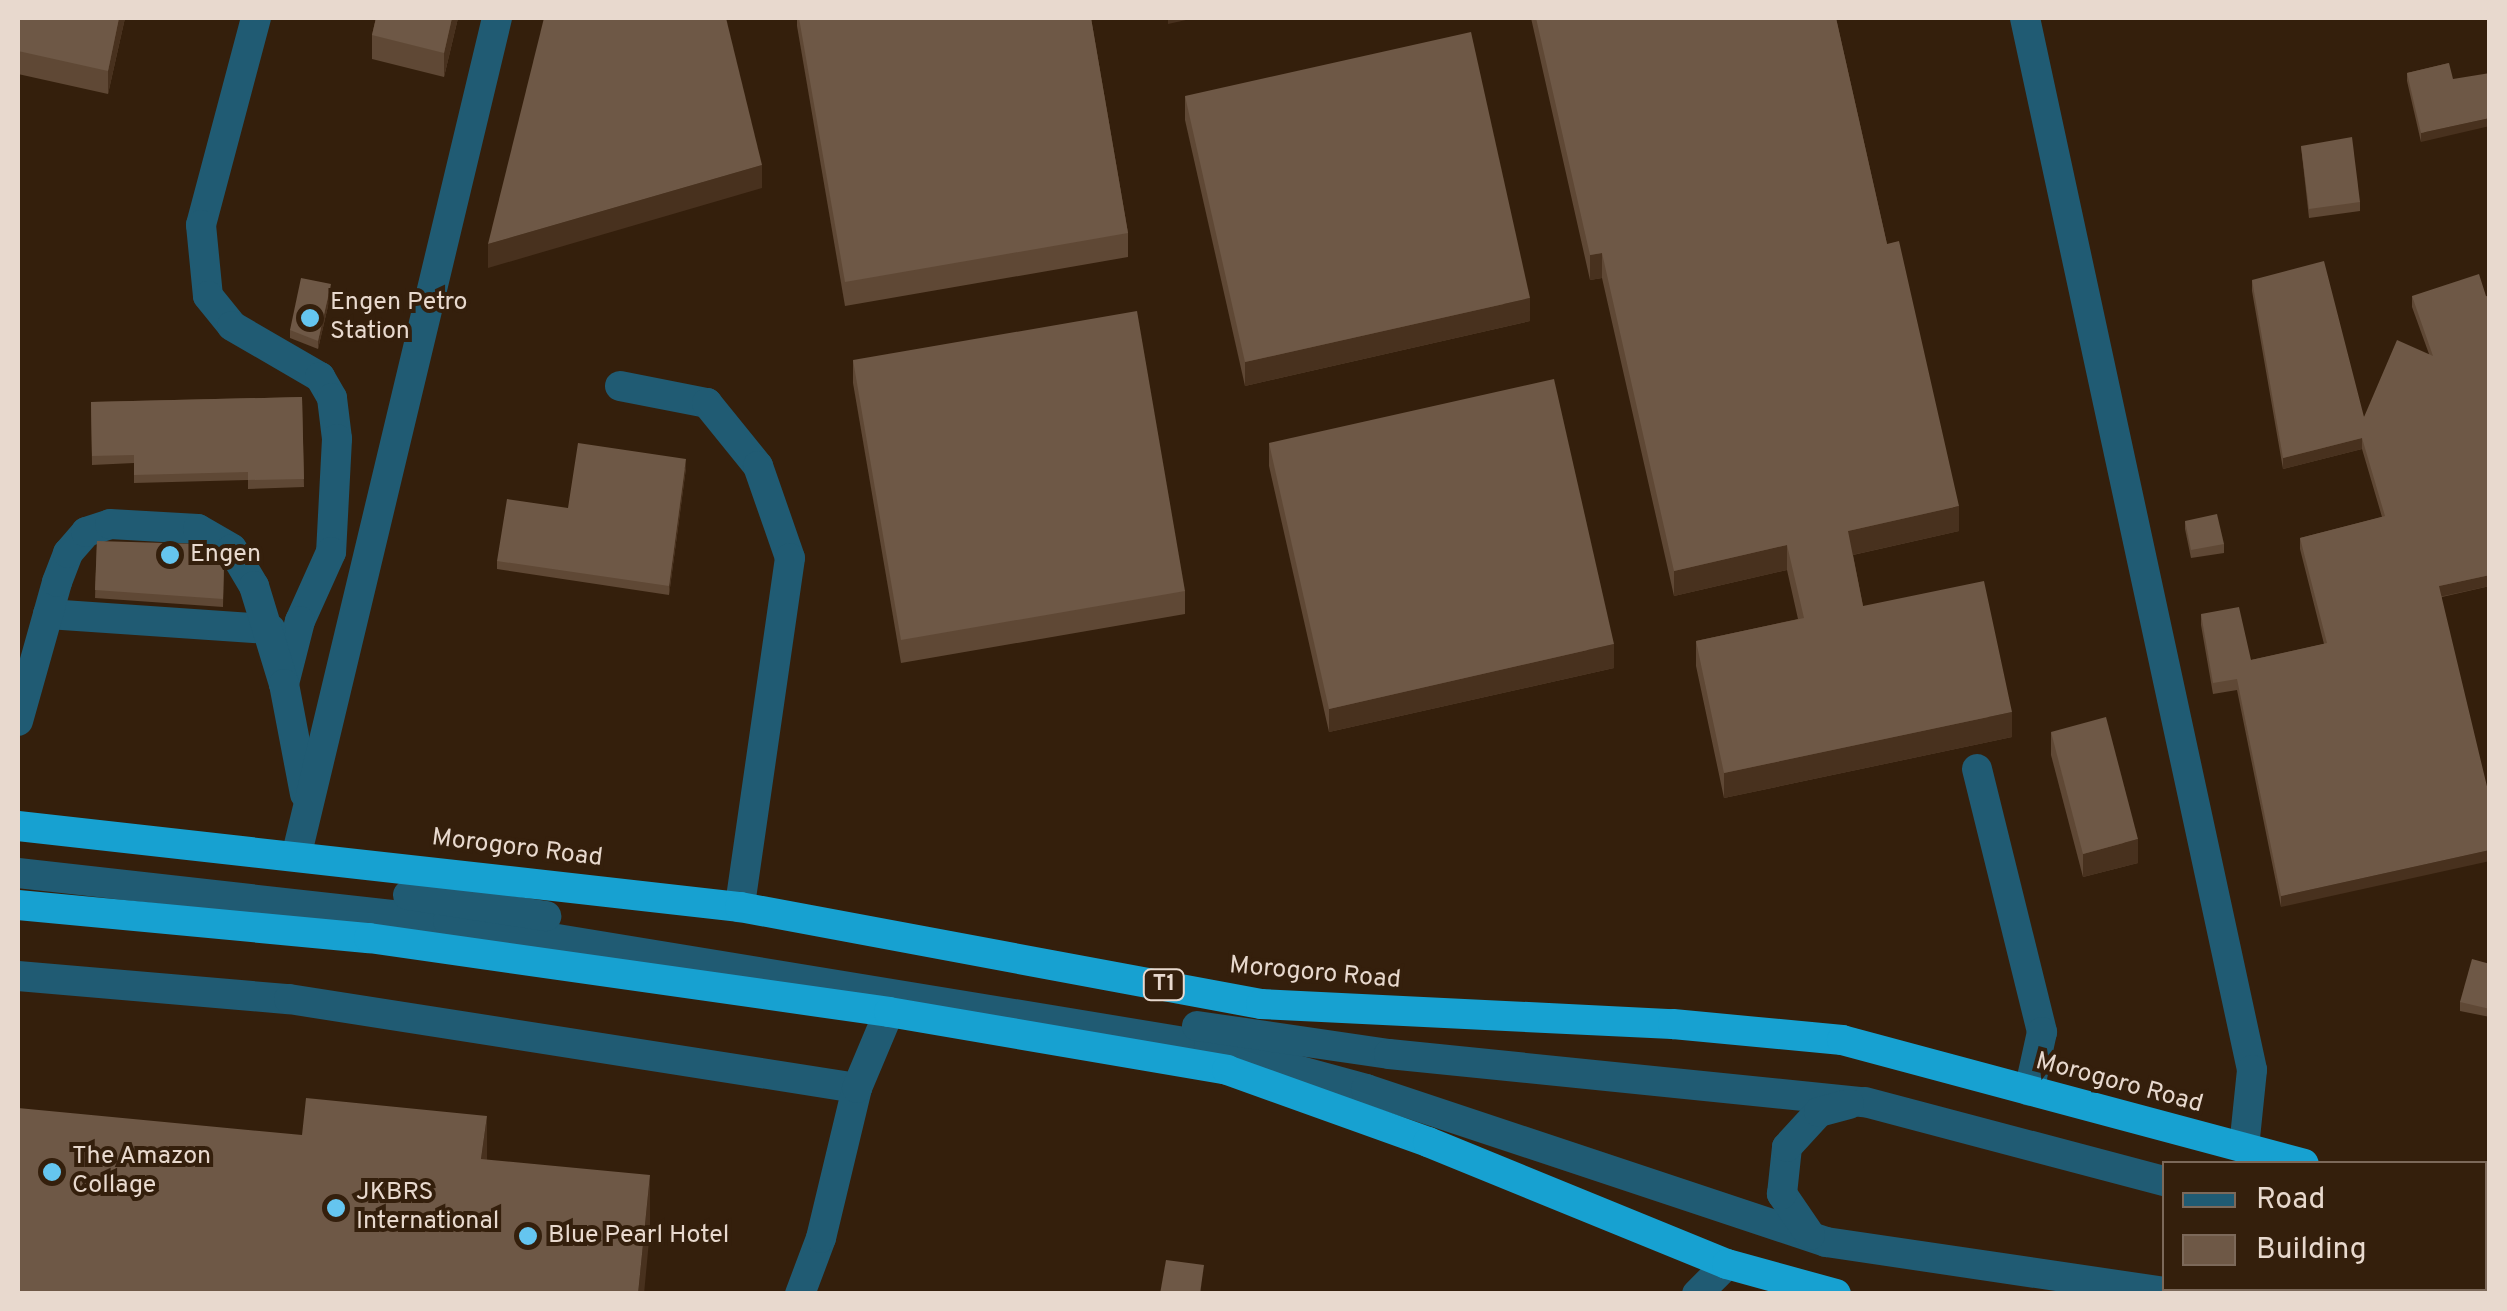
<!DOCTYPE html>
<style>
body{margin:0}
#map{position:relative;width:2507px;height:1311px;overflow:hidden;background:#341f0c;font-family:Overpass,sans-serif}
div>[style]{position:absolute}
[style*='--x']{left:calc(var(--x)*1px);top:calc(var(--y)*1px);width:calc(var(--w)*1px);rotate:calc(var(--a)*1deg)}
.minor>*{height:30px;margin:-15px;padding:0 15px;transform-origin:15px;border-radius:15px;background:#205b73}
.highway>*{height:30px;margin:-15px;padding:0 15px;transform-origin:15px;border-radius:15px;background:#17a1d1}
.wall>*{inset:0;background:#5f4835}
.shaded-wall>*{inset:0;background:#48311e}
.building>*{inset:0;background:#6e5846}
.dots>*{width:28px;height:28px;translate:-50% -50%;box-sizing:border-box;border:5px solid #341f0c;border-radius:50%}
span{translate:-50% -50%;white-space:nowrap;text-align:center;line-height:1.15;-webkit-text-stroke:8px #341f0c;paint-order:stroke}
.shield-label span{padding:2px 8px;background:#341f0c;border:2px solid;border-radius:8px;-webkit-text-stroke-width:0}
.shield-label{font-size:22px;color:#e8d9ce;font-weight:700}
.poi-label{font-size:25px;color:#e8d9ce}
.left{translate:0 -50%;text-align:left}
.street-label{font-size:25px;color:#e8d9ce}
.frame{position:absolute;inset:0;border:20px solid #e8d9ce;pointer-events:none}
.legend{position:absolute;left:2162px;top:1161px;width:325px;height:130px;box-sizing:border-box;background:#341f0c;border:2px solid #7c695a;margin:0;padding:12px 18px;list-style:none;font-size:30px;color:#e8d9ce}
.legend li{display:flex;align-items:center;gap:20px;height:50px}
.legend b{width:50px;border:2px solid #7c695a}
</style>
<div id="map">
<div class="minor">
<div style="--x:256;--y:18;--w:214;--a:104.9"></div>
<div style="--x:201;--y:225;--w:71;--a:84.4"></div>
<div style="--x:208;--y:296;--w:38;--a:51"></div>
<div style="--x:232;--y:326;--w:102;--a:30.1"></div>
<div style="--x:320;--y:377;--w:24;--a:60"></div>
<div style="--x:332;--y:398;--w:41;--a:83"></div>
<div style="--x:337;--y:439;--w:113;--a:93"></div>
<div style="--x:331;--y:552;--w:76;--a:114.2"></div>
<div style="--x:300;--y:621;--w:65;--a:104.3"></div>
<div style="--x:2025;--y:18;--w:1076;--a:77.82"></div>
<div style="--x:2252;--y:1070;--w:78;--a:95.9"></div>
<div style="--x:620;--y:386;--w:89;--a:11.1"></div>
<div style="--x:707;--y:403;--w:81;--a:51"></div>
<div style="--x:758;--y:466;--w:97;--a:70.8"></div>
<div style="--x:790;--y:558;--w:353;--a:98.2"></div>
<div style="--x:48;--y:614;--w:223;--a:3.9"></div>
<div style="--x:18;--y:721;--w:144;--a:-74.3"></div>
<div style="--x:57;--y:582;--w:31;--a:-69"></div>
<div style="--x:68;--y:553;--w:28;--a:-49"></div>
<div style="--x:86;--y:532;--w:25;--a:-18"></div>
<div style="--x:110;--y:524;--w:88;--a:3.3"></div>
<div style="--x:198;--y:529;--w:39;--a:30"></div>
<div style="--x:232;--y:549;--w:43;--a:59.3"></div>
<div style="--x:254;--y:586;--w:102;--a:73"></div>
<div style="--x:284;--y:684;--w:112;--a:79.2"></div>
<div style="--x:1977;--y:769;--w:271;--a:76.1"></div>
<div style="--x:2042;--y:1032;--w:60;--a:102.4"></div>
<div style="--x:297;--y:853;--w:859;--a:-76.53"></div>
<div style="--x:18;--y:873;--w:433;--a:6.4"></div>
<div style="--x:448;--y:921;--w:771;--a:9.33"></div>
<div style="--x:1209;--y:1046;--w:163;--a:15.3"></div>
<div style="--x:1366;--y:1089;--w:485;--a:18.4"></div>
<div style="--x:1826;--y:1242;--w:357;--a:8.4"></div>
<div style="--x:408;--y:895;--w:140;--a:8.7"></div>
<div style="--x:18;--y:976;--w:272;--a:4.9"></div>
<div style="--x:289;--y:999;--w:575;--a:8.91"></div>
<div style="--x:1197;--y:1026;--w:194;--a:8.3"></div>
<div style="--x:1389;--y:1054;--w:478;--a:5.8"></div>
<div style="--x:1865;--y:1102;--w:309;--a:14.8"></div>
<div style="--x:1810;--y:1235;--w:50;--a:-124.3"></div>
<div style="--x:1782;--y:1194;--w:47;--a:-83.9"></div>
<div style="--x:1787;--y:1147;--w:47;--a:-47.6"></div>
<div style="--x:1819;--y:1112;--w:31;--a:-15"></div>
<div style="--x:2484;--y:1263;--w:6;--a:9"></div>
<div style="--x:800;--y:1294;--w:60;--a:-69.4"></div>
<div style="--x:821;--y:1238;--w:154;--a:-76.5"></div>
<div style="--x:857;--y:1088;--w:82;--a:-67.2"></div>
<div style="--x:1697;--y:1294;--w:42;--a:-45"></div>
</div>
<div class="highway">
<div style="--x:18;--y:826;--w:727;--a:6.4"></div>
<div style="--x:740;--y:907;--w:530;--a:10.55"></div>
<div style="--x:1261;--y:1004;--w:412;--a:2.8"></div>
<div style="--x:1673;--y:1024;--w:170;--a:5.4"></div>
<div style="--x:1842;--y:1040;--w:478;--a:15"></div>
<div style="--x:18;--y:905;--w:353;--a:5.4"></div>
<div style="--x:369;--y:938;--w:525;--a:8.1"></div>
<div style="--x:889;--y:1012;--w:343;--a:9.7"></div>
<div style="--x:1227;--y:1070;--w:214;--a:19.7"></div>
<div style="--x:1428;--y:1142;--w:323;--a:22.2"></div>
<div style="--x:1727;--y:1264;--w:113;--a:15.4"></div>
<div style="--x:2484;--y:1209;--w:6;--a:18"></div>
</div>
<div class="wall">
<div style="clip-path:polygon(18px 18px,125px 18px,108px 94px,18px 74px)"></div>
<div style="clip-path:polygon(376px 18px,458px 18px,444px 77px,372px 59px,372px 35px)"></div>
<div style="clip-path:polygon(797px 18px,1091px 18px,1128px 233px,1128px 257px,845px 306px,797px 26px)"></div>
<div style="clip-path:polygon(1531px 18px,1836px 18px,1887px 244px,1959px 531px,1853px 555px,1863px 606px,2012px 737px,1724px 798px,1696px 666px,1696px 641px,1798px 619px,1787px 570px,1674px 596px,1602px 278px,1590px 280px)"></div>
<div style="clip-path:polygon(2449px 63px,2421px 142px,2407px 81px,2407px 73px)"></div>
<div style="clip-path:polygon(1185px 96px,1530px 321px,1245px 386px,1185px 120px)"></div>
<div style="clip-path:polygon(2301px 146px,2360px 202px,2360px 211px,2309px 218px)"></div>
<div style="clip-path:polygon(2252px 280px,2364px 417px,2429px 354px,2412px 307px,2412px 296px,2486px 296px,2490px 298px,2490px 586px,2442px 597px,2281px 907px,2237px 690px,2213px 694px,2201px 625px,2201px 614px,2251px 660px,2324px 644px,2300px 549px,2300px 538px,2382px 517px,2362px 449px,2283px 469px,2252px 291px)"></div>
<div style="clip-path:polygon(331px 293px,318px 349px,290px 338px,290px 330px)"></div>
<div style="clip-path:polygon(853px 360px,1185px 591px,1185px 614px,901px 663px,853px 383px)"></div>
<div style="clip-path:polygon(302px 397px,304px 487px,248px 489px,248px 480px,134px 483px,134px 463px,92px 465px,91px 402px)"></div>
<div style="clip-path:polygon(1269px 443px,1614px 668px,1329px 732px,1269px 466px)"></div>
<div style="clip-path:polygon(686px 468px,669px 595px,497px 569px,497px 561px,568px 508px)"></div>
<div style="clip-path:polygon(2185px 521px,2224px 544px,2224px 553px,2191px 558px,2185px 529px)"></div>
<div style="clip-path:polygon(97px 541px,224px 564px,223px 607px,95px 598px)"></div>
<div style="clip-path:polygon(2051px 732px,2138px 863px,2083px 877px,2051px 755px)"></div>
<div style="clip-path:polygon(2490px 964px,2490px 1017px,2460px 1011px,2460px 1002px)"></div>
</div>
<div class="shaded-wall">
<div style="clip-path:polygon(119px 18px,125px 18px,108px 94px,108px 71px)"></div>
<div style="clip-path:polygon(452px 18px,458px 18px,444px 77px,444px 53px)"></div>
<div style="clip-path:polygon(1168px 18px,1195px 18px,1168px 24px)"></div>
<div style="clip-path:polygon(2490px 118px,2490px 126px,2421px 142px,2421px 133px)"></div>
<div style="clip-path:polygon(762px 165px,762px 188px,488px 268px,488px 244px)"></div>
<div style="clip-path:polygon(1602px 253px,1602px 278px,1590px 280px,1590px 255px)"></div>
<div style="clip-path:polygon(331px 284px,331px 293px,318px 349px,318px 341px)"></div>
<div style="clip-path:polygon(1530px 298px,1530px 321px,1245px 386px,1245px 362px)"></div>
<div style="clip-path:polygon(2362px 438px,2362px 449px,2283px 469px,2283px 458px)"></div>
<div style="clip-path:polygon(686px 459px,686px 468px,669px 595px,669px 586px)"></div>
<div style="clip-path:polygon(1959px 506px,1959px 531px,1848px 556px,1848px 531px)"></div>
<div style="clip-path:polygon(1787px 545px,1787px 570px,1674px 596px,1674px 571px)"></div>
<div style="clip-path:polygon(2490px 575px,2490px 586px,2439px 597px,2439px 586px)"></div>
<div style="clip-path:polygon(1614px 644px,1614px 668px,1329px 732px,1329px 709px)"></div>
<div style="clip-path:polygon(2012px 712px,2012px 737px,1724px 798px,1724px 773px)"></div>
<div style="clip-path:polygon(2138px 839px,2138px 863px,2083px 877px,2083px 854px)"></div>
<div style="clip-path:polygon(2490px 850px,2490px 861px,2281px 907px,2281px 896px)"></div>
<div style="clip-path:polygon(487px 1116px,487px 1171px,481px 1159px)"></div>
<div style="clip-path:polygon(650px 1175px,650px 1230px,644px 1294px,638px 1294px)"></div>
</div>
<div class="building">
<div style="clip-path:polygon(18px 18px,119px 18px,108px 71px,18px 51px)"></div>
<div style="clip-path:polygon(376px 18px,452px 18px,444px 53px,372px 35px)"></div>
<div style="clip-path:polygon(544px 18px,726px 18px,762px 165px,488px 244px)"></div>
<div style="clip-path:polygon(799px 18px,1091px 18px,1128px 233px,845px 282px)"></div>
<div style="clip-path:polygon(1536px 18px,1836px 18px,1887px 244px,1899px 241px,1959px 506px,1848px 531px,1863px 606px,1984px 581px,2012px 712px,1724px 773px,1696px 641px,1804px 618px,1787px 545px,1674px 571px,1602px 253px,1590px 255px)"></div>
<div style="clip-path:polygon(1471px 32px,1530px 298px,1245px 362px,1185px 96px)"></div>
<div style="clip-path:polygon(2449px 63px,2453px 79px,2490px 73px,2490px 118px,2421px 133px,2407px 73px)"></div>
<div style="clip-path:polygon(2352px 137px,2360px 202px,2309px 209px,2301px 146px)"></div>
<div style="clip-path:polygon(2324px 261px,2364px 417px,2397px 340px,2433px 356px,2412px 296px,2479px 274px,2486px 296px,2490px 298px,2490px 575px,2439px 586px,2490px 799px,2490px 850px,2281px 896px,2237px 679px,2213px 683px,2201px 614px,2239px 607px,2251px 660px,2327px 643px,2300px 538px,2385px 516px,2362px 438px,2283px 458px,2252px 280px)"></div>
<div style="clip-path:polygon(301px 278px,331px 284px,318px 341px,290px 330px)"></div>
<div style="clip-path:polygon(1137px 311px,1185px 591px,901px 640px,853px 360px)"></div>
<div style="clip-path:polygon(1554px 379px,1614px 644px,1329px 709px,1269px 443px)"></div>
<div style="clip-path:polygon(302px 397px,304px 479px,248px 480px,248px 472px,134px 475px,134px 455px,92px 456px,91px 402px)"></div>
<div style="clip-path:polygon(578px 443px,686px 459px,669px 586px,497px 561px,507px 499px,568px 508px)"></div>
<div style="clip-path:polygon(2217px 514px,2224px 544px,2191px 550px,2185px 521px)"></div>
<div style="clip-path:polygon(97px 541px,200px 544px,224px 564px,223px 599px,95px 590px)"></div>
<div style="clip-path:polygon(2106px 717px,2138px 839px,2083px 854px,2051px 732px)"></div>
<div style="clip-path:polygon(2472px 959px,2490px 964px,2490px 1009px,2460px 1002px)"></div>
<div style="clip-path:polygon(306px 1098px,487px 1116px,481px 1159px,650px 1175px,638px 1294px,18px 1294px,18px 1108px,302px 1135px)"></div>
<div style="clip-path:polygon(1166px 1260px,1204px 1265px,1200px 1294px,1160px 1294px)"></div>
</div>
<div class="dots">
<div style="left:310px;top:318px;background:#65c5ef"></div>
<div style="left:170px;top:555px;background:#65c5ef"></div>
<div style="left:52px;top:1172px;background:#65c5ef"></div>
<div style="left:336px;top:1208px;background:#65c5ef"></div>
<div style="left:528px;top:1236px;background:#65c5ef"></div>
</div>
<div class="shield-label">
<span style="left:1164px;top:985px">T1</span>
</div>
<div class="poi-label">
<span class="left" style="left:330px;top:318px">Engen Petro<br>Station</span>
<span class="left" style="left:190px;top:555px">Engen</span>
<span class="left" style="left:72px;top:1172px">The Amazon<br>Collage</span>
<span class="left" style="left:356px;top:1208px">JKBRS<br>International</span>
<span class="left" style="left:548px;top:1236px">Blue Pearl Hotel</span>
</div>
<div class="street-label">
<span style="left:517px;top:849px;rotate:7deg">Morogoro Road</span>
<span style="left:1315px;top:974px;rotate:5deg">Morogoro Road</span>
<span style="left:2119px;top:1084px;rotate:15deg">Morogoro Road</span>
</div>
<div class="frame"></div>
<ul class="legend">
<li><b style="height:12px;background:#205b73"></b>Road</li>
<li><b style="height:28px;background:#6e5846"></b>Building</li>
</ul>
</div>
